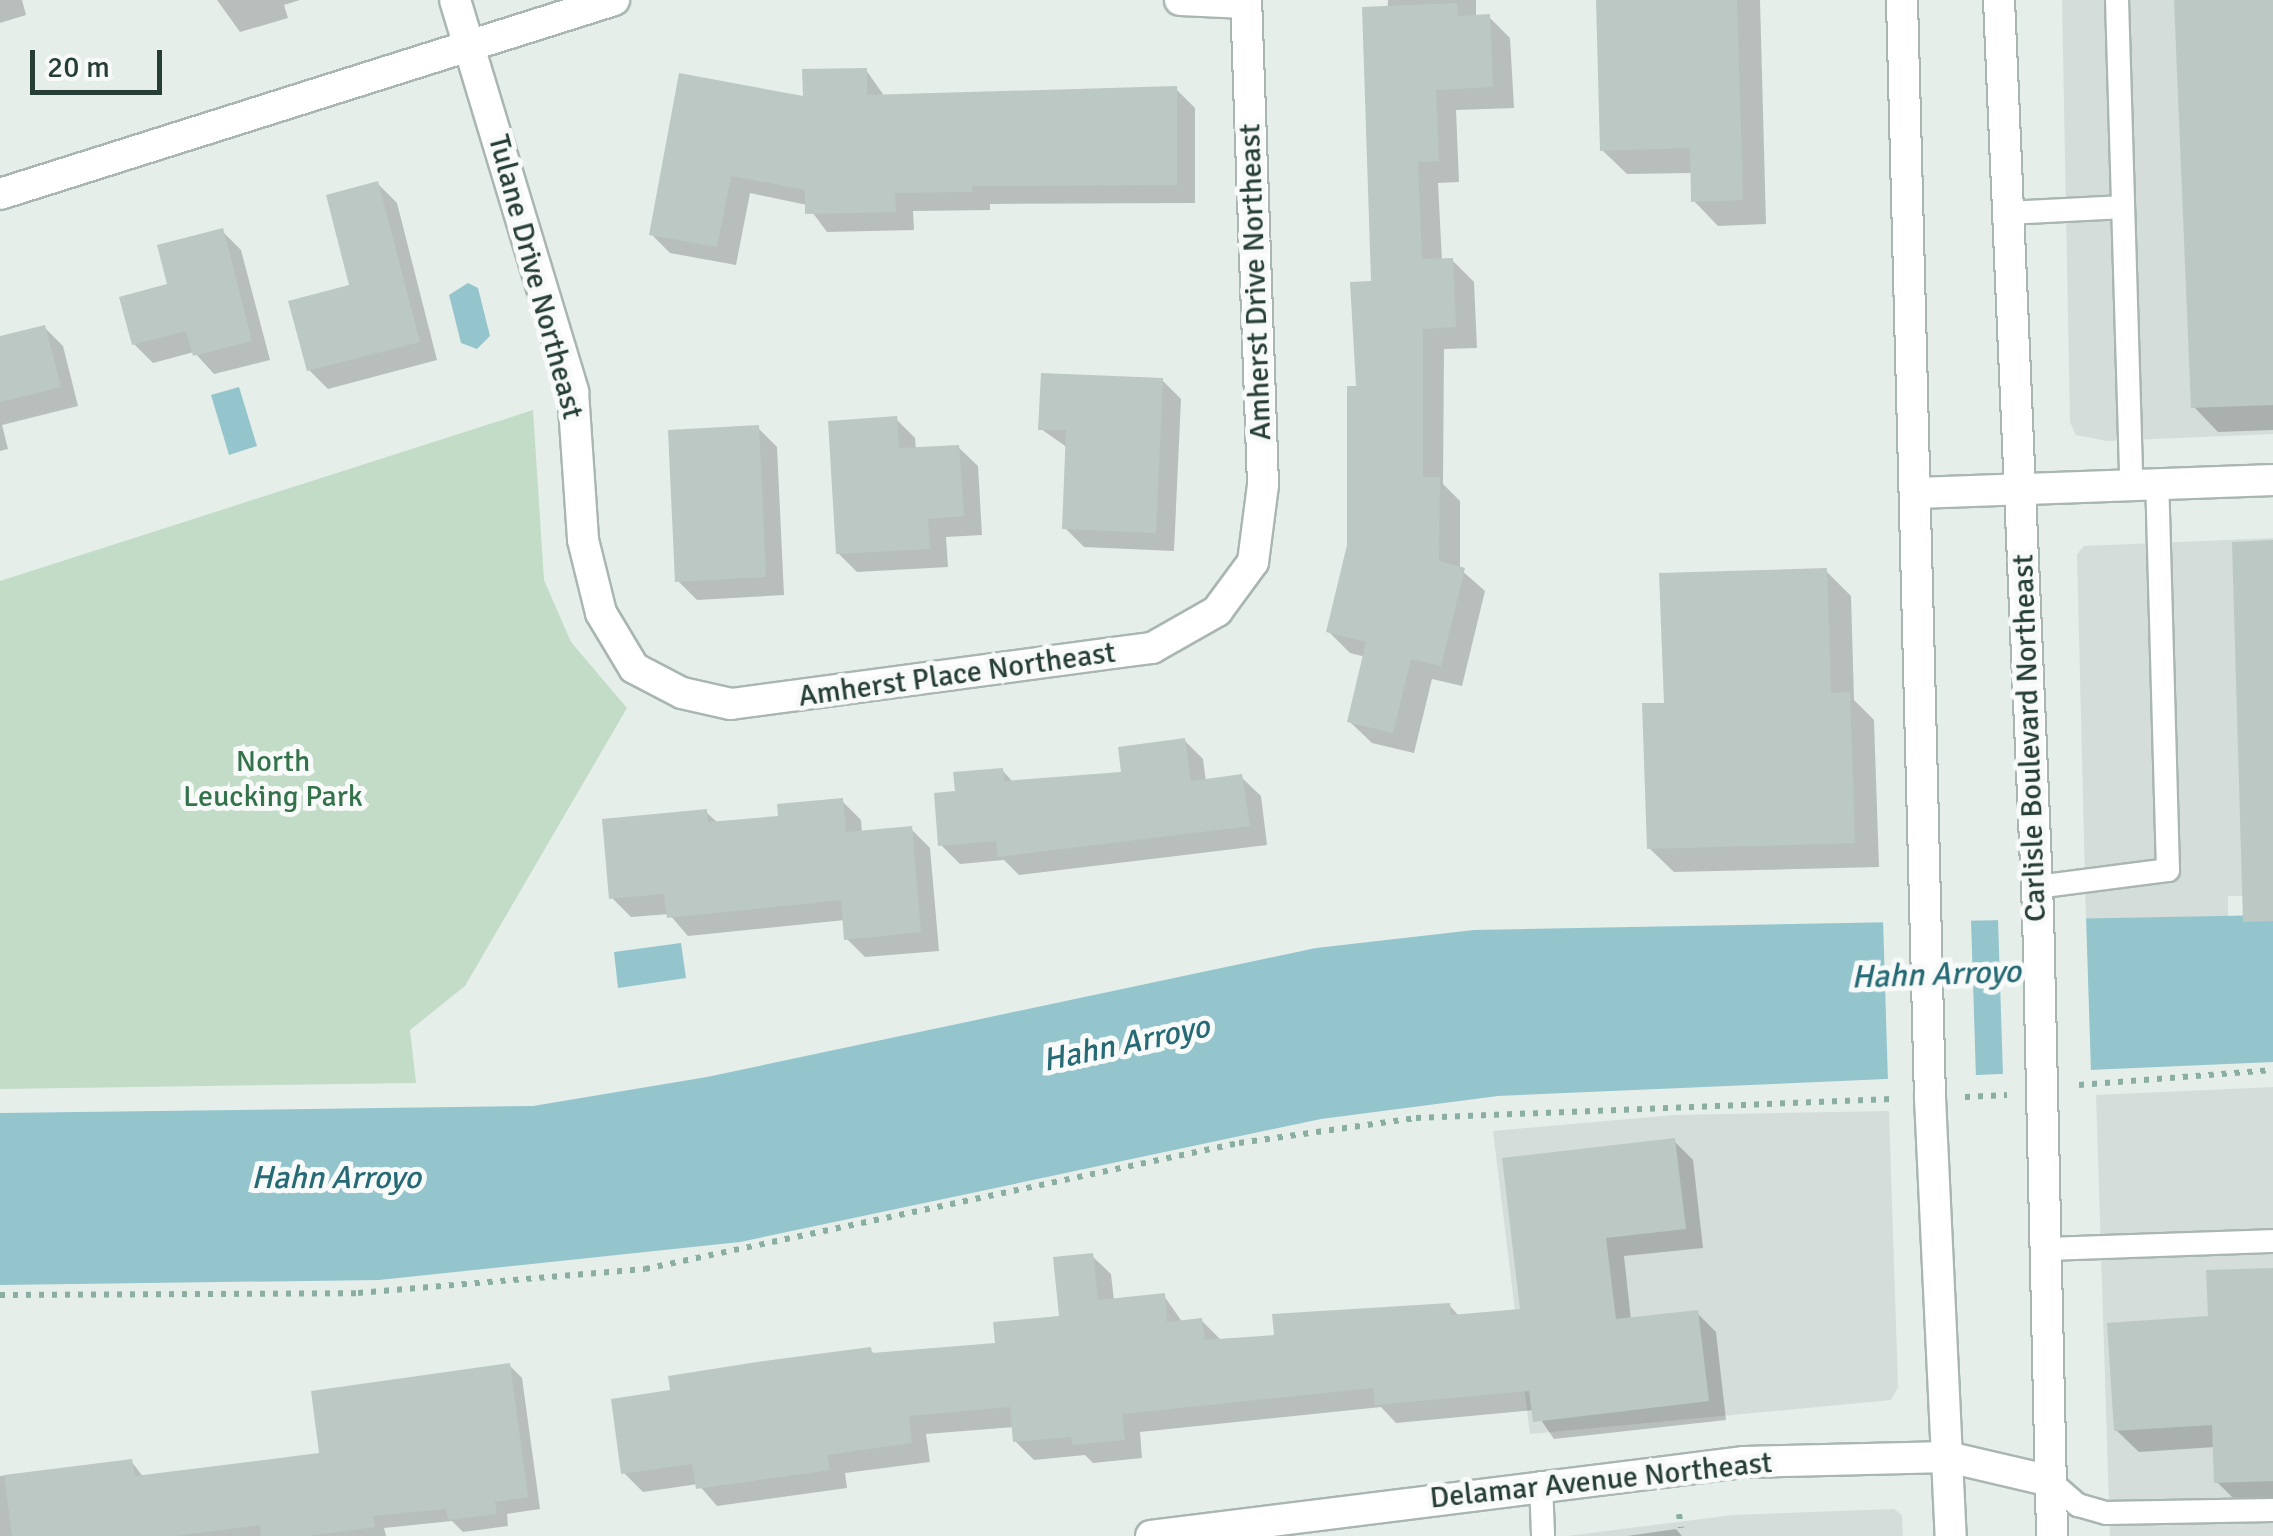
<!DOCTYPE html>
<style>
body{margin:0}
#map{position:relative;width:2273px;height:1536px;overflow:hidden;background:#e6eeea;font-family:Signika,sans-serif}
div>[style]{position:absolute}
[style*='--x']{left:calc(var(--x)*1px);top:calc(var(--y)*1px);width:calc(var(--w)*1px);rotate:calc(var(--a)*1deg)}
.built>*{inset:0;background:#d4ddd9}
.green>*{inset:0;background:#c2dcc8}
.water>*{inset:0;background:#94c5cd}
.pier>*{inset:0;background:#e6eeea}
.shadow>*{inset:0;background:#0003}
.building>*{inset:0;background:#bcc8c3}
.path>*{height:6px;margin-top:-3px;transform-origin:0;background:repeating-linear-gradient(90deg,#8aaea2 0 5px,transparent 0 13px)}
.roads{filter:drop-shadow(2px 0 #a9b6b1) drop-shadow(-2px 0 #a9b6b1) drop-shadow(0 2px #a9b6b1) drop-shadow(0 -2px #a9b6b1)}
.lane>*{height:22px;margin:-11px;padding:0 11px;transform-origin:11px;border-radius:11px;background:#fff}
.street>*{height:30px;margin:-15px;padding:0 15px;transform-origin:15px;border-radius:15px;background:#fff}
.secondary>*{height:30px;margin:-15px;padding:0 15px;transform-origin:15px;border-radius:15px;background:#fff}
span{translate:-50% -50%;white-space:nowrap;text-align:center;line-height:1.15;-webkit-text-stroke:10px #f7faf8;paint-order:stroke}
.street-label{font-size:30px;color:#273e37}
.park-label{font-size:30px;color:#34724b}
.water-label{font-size:32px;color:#266a75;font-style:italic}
.scale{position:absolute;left:30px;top:50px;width:132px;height:45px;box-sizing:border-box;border:5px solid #273e37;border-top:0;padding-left:12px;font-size:30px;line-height:35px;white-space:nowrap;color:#273e37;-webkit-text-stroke:8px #f7faf8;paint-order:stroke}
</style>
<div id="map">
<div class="built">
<div style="clip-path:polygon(2062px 0,2273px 0,2273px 434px,2107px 441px,2076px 435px,2070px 422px)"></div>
<div style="clip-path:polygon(2273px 538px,2273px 895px,2228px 896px,2228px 916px,2086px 921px,2077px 554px,2084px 546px)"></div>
<div style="clip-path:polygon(2273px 1087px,2273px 1536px,2110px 1536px,2096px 1095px)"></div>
<div style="clip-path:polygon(1889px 1111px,1898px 1387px,1891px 1400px,1530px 1434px,1493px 1131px,1674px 1115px)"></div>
<div style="clip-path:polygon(1894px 1509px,1902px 1515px,1903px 1536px,1567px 1536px,1733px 1515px)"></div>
</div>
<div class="green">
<div style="clip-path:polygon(533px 410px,544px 580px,571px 642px,627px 708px,465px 986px,410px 1030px,416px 1083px,0 1089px,0 581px)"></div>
</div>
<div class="water">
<div style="clip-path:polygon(468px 283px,478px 288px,490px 336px,477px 349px,461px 343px,449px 295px)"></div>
<div style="clip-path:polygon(239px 387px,257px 446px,229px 455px,211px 395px)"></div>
<div style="clip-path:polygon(2273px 915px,2273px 1062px,1498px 1096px,1321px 1119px,740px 1242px,379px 1280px,0 1285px,0 1113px,533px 1106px,707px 1077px,1316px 948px,1474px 930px)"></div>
<div style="clip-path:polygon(681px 943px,686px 978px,618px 988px,614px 952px)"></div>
</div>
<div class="pier">
<div style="clip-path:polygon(2086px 916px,2091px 1072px,2003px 1076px,1998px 919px)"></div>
<div style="clip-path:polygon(1883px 919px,1971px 920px,1976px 1078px,1888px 1082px)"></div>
</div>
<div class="shadow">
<div style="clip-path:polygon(0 0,22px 0,26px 15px,0 23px)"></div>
<div style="clip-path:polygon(217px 0,300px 0,284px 5px,288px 18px,240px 32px)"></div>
<div style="clip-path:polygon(1388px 0,1476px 0,1476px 17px,1489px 17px,1510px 38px,1514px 108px,1456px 110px,1459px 182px,1438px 183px,1442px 261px,1452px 260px,1474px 282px,1477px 348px,1444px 349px,1443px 484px,1460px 501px,1460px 569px,1485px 591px,1462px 686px,1432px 679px,1414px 753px,1372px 743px,1350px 722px,1366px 657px,1350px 653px,1329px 632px,1350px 545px,1358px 389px,1373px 284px)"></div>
<div style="clip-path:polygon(1599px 0,1760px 0,1766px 224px,1718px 226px,1694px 201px,1693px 173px,1627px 174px,1602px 150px)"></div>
<div style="clip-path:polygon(2177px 0,2273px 0,2273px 430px,2218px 432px,2194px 407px)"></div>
<div style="clip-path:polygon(866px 70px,885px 97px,1176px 89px,1195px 108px,1195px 203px,990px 204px,990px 210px,913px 211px,914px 230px,827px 232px,807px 205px,750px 193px,736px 265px,670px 253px,651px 234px,806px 99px)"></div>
<div style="clip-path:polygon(378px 184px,397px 203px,437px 360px,328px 389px,309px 370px,352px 287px)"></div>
<div style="clip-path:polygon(222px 231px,241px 250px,270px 360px,214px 374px,194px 352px,153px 363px,134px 344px,170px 286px)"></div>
<div style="clip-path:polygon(44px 327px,63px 346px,78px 406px,2px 425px,8px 449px,0 451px,0 339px)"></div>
<div style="clip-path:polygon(1162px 380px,1181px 399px,1174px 551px,1084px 547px,1065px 528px,1068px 448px,1041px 429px)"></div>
<div style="clip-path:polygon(896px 419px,915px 438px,916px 450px,958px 447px,978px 466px,982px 535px,946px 537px,948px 567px,857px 572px,838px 553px)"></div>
<div style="clip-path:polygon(758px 428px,777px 447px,784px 595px,697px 600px,678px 581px)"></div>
<div style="clip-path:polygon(1826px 571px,1851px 596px,1854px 700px,1874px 720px,1879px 867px,1674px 872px,1649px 848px,1666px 705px)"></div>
<div style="clip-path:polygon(1184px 740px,1203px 759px,1206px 782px,1241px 777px,1261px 796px,1267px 845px,1019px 875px,1004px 860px,960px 864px,941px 845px,957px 793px,1002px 770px,1014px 783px,1124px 774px)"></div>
<div style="clip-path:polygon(842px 801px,861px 820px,862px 833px,911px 829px,930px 848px,939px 951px,865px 957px,846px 938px,845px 920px,688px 936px,669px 914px,631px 917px,612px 898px,706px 812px,718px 823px,780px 818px)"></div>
<div style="clip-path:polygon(1674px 1141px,1693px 1160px,1703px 1248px,1624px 1256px,1631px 1320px,1697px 1313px,1716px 1332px,1726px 1420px,1554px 1439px,1534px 1410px,1396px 1423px,1381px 1407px,1140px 1432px,1142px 1458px,1093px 1463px,1085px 1455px,1034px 1460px,1015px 1441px,1014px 1427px,926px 1434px,930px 1462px,845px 1473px,847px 1488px,717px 1506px,698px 1484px,643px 1492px,624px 1473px,673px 1393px,870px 1350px,876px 1355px,998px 1345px,1061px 1319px,1092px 1256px,1111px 1274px,1114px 1301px,1164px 1296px,1183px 1323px,1202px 1321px,1220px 1339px,1277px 1337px,1449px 1305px,1460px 1317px,1522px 1311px)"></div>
<div style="clip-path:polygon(2273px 1270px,2273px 1503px,2239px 1504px,2217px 1482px,2215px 1447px,2139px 1452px,2116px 1430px)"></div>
<div style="clip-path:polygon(509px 1365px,522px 1378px,540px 1509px,507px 1514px,508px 1526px,463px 1532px,452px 1521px,384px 1528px,386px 1536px,0 1536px,0 1476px,131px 1461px,144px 1478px,322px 1455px)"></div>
<div style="clip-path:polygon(1676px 1529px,1682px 1536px,1627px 1536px)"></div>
</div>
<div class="building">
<div style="clip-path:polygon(1596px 0,1737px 0,1743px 200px,1691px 202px,1690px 148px,1600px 151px)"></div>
<div style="clip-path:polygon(2174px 0,2273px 0,2273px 405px,2191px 408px)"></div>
<div style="clip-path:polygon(1457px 3px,1458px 16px,1490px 14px,1493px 87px,1436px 90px,1439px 161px,1418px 162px,1422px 259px,1453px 258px,1456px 327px,1423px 329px,1423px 477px,1440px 477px,1439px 561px,1465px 568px,1441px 666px,1411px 659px,1393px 733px,1347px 722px,1366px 642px,1326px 632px,1347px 545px,1347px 386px,1356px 386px,1350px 282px,1371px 281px,1362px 7px)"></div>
<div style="clip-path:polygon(867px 68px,867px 95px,1177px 86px,1177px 185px,972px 186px,972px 192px,895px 193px,896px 212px,805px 214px,805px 190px,731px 176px,717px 247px,649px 235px,679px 73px,803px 96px,802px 69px)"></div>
<div style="clip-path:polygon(378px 181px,420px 342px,307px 371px,288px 301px,349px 285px,326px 195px)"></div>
<div style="clip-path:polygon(223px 228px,252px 341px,193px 356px,186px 331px,132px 345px,119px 297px,167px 284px,157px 245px)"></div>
<div style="clip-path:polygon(45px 325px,61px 387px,0 402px,0 336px)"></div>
<div style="clip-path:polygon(1041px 373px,1163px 378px,1156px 533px,1062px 529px,1066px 430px,1038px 430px)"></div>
<div style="clip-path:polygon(897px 416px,899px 448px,959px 445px,964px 516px,928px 519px,930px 549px,836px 554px,828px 421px)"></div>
<div style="clip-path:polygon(759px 425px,766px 577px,675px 582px,668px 430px)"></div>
<div style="clip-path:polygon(2273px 540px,2273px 921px,2243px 922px,2232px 542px)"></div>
<div style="clip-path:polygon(1827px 568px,1831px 693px,1850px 692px,1855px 843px,1647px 849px,1642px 703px,1664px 703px,1659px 573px)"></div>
<div style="clip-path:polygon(1185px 738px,1191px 781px,1242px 774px,1250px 826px,998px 857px,996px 841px,938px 846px,934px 793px,955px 791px,953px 772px,1003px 768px,1004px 781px,1121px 772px,1118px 747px)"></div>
<div style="clip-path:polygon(843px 798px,846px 832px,912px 826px,921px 932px,844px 940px,841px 900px,667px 918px,664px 894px,609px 899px,602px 819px,707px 809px,708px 822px,778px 816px,777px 804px)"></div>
<div style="clip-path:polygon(1675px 1138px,1686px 1229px,1606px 1238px,1616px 1319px,1698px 1310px,1709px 1401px,1533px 1422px,1529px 1391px,1375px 1405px,1373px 1388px,1122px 1414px,1125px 1440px,1072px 1445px,1071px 1437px,1013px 1442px,1010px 1407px,909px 1416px,912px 1443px,827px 1455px,830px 1470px,696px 1489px,692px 1464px,621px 1474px,611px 1399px,670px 1390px,668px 1376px,757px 1362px,871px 1347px,872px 1353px,995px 1343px,993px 1322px,1059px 1316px,1053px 1257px,1093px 1253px,1098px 1300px,1165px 1293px,1167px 1322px,1202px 1318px,1205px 1340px,1274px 1335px,1272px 1314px,1450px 1303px,1451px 1315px,1520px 1309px,1502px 1158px)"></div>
<div style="clip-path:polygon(2273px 1268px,2273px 1481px,2214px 1483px,2212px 1425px,2114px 1431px,2107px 1323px,2208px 1316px,2206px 1270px)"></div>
<div style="clip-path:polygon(510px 1363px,528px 1497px,495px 1502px,497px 1514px,448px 1520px,446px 1509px,373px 1516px,375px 1527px,308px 1536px,261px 1536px,260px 1525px,176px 1536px,12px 1536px,4px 1475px,132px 1459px,135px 1476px,319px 1453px,311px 1391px)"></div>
</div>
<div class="path">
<div style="--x:2079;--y:1085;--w:195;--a:-4.4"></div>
<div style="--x:1965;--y:1097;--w:42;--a:-2.7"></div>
<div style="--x:0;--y:1295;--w:358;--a:-0.3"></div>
<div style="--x:358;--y:1293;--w:288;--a:-4.8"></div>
<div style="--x:645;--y:1269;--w:607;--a:-11.98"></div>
<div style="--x:1239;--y:1143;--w:179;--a:-8"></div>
<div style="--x:1416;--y:1118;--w:476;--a:-2.3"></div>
<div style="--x:1679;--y:1514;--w:14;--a:82"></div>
</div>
<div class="roads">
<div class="lane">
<div style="--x:2117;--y:0;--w:484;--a:88.3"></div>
<div style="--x:2008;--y:213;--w:115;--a:-3"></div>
<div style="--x:2037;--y:887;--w:132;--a:-7.4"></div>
<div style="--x:2168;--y:870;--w:387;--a:-91.6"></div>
<div style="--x:2044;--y:1249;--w:229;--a:-2"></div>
<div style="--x:2050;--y:1481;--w:37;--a:41"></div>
<div style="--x:2078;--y:1505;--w:29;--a:16"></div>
<div style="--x:2106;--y:1513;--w:167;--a:-1"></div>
<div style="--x:1541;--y:1483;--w:53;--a:87.8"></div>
</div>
<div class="street">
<div style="--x:455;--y:0;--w:409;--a:73.2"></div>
<div style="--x:573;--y:392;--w:148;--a:86.1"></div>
<div style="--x:583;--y:540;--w:75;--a:76.1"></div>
<div style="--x:601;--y:613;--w:64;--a:59"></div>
<div style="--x:634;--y:668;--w:54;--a:27.5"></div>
<div style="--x:682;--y:693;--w:50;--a:12.7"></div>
<div style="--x:731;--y:704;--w:425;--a:-7.6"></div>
<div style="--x:1152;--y:648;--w:75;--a:-29.6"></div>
<div style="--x:1217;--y:611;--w:61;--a:-53.7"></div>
<div style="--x:1253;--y:562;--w:78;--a:-82.6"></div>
<div style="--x:1263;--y:485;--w:485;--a:-92"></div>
<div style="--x:1180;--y:0;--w:66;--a:2.6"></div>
<div style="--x:0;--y:194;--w:644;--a:-17.53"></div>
<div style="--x:1918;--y:493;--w:355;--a:-2.1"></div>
<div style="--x:1151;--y:1536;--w:598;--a:-7.11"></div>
<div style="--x:1744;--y:1462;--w:204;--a:-1.4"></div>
<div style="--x:1948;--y:1457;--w:105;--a:13.2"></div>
</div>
<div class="secondary">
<div style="--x:1902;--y:0;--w:1098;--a:88.54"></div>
<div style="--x:1930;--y:1098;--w:439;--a:87.3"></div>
<div style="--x:1999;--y:0;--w:913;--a:87.55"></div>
<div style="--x:2038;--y:912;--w:624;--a:88.71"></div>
</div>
</div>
<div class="street-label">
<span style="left:535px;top:277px;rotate:75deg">Tulane Drive Northeast</span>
<span style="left:1256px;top:282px;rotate:-92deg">Amherst Drive Northeast</span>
<span style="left:957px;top:675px;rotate:-8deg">Amherst Place Northeast</span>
<span style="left:2030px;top:738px;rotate:-92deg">Carlisle Boulevard Northeast</span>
<span style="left:1601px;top:1481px;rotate:-6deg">Delamar Avenue Northeast</span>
</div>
<div class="park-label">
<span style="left:273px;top:779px">North<br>Leucking Park</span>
</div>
<div class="water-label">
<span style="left:1936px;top:975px;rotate:-2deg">Hahn Arroyo</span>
<span style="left:1126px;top:1044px;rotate:-12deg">Hahn Arroyo</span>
<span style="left:336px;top:1178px">Hahn Arroyo</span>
</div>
<div class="scale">20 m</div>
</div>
